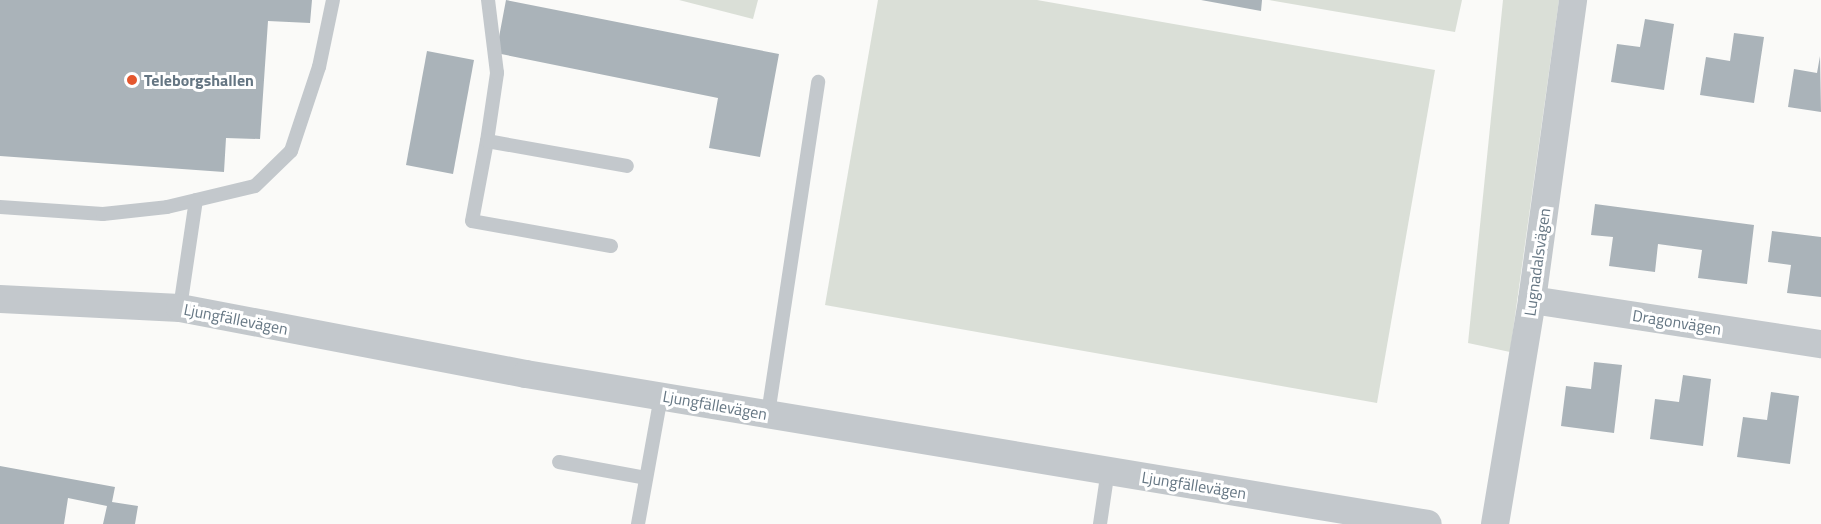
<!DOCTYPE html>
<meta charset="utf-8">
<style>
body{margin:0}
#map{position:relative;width:1821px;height:524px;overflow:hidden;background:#fafaf8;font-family:"Titillium Web",sans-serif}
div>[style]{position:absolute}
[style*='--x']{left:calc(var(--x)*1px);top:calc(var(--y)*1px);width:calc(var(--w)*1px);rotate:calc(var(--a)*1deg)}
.green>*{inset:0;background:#dadfd7}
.building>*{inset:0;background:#aab3b9}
.service>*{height:14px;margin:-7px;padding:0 7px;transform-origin:7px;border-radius:7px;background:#c3c8cc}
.minor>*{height:28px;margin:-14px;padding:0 14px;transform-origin:14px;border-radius:14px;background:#c3c8cc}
.dots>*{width:16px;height:16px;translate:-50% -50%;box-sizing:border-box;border:3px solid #fff;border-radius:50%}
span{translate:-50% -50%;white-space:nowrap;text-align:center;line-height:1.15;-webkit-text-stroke:6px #fff;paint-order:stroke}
.poi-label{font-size:16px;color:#657683;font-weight:700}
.left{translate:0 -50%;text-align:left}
.street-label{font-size:16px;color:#657683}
</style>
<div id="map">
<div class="green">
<div style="clip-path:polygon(679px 0,758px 0,753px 19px)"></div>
<div style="clip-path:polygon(878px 0,1037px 0,1435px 70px,1377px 403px,825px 305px)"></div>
<div style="clip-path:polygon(1269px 0,1462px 0,1455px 32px)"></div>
<div style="clip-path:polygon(1503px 0,1559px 0,1510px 352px,1468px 343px)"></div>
</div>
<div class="building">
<div style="clip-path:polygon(0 0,312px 0,310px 23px,268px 21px,260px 139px,226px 138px,224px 172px,0 156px)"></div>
<div style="clip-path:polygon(506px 0,779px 54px,760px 157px,709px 148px,718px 98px,496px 53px)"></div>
<div style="clip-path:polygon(1201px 0,1262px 0,1261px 11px)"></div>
<div style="clip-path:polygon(1645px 19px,1674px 24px,1664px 90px,1611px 82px,1617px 44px,1640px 47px)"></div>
<div style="clip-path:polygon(1734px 33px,1764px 37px,1754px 103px,1700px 95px,1706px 57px,1730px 61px)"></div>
<div style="clip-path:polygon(427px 51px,474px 60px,453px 174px,406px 165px)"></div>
<div style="clip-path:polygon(1820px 56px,1821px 112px,1788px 107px,1794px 69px,1817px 73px)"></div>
<div style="clip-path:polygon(1595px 204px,1754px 225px,1747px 284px,1698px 278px,1702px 250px,1658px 244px,1655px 272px,1609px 266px,1613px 237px,1591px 235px)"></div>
<div style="clip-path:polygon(1772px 231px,1821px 237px,1821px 297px,1787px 293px,1791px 265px,1768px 262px)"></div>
<div style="clip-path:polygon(1594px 362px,1622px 365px,1614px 433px,1561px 426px,1566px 386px,1591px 389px)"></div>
<div style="clip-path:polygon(1683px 375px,1711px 379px,1703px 446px,1650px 439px,1655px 399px,1679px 402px)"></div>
<div style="clip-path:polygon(1771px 392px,1799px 396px,1790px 464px,1737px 457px,1743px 417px,1767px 420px)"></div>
<div style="clip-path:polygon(0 466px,115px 487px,112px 502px,138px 506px,135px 524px,103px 524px,107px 506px,68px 498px,64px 524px,0 524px)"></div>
</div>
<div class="service">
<div style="--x:487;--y:141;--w:69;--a:-81.6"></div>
<div style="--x:497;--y:73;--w:74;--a:-97"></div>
<div style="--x:0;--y:207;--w:103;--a:3.9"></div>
<div style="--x:103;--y:214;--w:64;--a:-6.2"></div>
<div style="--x:167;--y:207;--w:90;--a:-13.4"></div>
<div style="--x:255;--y:186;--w:50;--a:-44.2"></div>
<div style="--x:291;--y:151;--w:89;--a:-71.6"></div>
<div style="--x:319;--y:67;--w:68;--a:-78.2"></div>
<div style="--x:611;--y:246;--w:141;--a:-169.8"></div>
<div style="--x:472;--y:221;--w:81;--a:-79.4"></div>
<div style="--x:487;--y:141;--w:142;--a:10.1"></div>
<div style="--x:180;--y:308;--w:109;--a:-81.6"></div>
<div style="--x:768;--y:414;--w:336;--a:-81.4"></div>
<div style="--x:559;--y:462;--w:88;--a:10.4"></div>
<div style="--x:638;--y:524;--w:130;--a:-79.8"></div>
<div style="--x:1100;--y:524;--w:55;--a:-81.6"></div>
</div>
<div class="minor">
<div style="--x:0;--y:299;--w:180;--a:2.9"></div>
<div style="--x:180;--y:308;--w:352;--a:10.8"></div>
<div style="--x:526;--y:374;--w:914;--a:9.44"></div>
<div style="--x:1532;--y:300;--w:292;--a:8.7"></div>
<div style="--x:1495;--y:524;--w:227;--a:-80.6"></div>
<div style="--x:1532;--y:300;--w:303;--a:-82.2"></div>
</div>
<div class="dots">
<div style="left:132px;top:80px;background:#e4572e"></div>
</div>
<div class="poi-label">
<span class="left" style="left:144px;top:80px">Teleborgshallen</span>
</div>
<div class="street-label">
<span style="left:1537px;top:262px;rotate:-82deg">Lugnadalsvägen</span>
<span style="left:236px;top:319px;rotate:11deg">Ljungfällevägen</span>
<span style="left:1677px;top:322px;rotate:9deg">Dragonvägen</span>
<span style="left:715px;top:405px;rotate:10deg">Ljungfällevägen</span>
<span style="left:1194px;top:485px;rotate:9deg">Ljungfällevägen</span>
</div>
</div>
